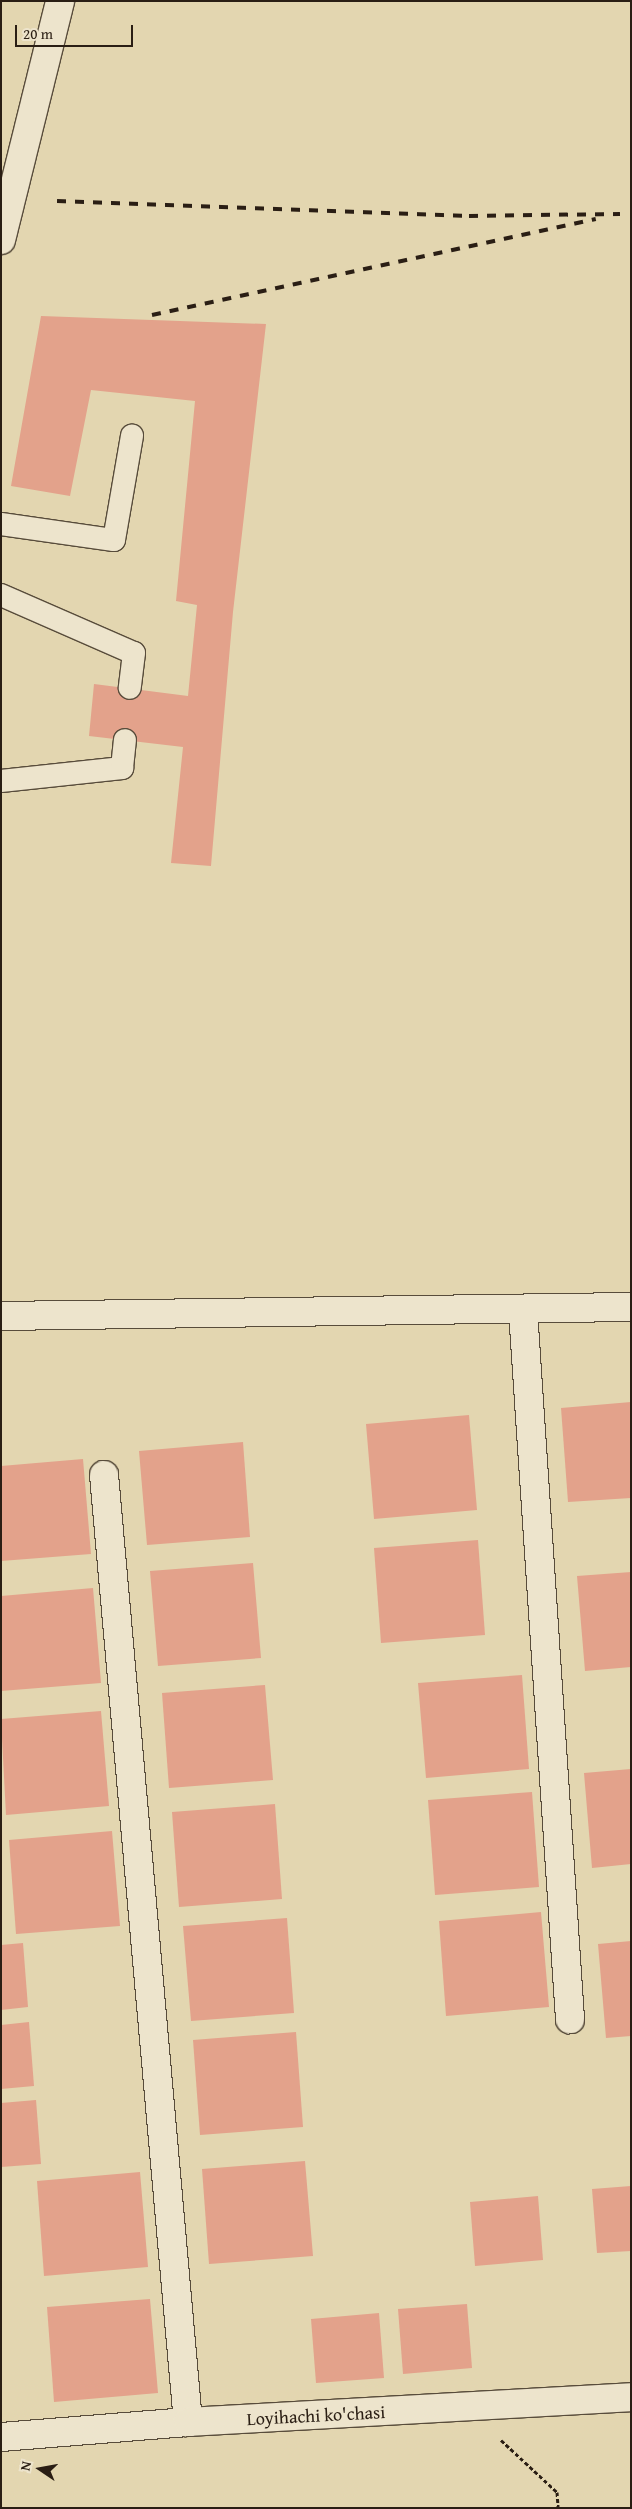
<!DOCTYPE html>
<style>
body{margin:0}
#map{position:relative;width:632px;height:2509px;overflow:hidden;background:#e3d6b0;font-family:"Gentium Book Plus",serif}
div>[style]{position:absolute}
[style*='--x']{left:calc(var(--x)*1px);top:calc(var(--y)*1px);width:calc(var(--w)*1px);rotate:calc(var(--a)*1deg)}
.building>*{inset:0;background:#e3a28b}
.path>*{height:3px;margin-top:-1.5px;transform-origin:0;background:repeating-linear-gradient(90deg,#2a1e14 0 4px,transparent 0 6.5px)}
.roads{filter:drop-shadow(1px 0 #584c3b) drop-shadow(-1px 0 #584c3b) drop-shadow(0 1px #584c3b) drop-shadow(0 -1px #584c3b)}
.lane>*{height:22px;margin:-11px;padding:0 11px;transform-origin:11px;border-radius:11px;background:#ede4cc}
.street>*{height:28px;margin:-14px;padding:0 14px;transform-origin:14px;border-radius:14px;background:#ede4cc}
.secondary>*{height:28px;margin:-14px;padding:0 14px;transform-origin:14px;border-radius:14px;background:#ede4cc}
.rail>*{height:4px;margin-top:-2px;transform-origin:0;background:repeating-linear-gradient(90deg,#2a1e14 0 9px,transparent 0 18px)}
span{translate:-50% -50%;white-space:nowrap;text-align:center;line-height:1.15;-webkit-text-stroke:4px #ede4cc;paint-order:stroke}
.street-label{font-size:18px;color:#2a1e14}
.frame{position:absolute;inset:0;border:2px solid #2a1e14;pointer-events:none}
.north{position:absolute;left:15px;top:2444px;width:50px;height:50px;-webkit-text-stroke:4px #ede4cc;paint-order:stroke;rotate:282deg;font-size:14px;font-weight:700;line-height:20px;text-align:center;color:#2a1e14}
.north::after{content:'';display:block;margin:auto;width:18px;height:22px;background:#2a1e14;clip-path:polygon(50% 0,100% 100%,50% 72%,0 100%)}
.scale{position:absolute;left:15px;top:25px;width:118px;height:22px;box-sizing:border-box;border:2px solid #2a1e14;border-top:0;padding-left:6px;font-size:15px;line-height:18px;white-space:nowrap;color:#2a1e14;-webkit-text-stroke:4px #ede4cc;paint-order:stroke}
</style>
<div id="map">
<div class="building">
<div style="clip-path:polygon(41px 316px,266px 324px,233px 612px,211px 866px,171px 863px,183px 747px,89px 736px,94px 684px,188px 696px,197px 605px,176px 601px,195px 401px,91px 390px,70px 496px,11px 486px)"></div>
<div style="clip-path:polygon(631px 1402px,631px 1498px,568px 1502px,561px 1408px)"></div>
<div style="clip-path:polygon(469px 1415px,477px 1510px,374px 1519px,366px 1424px)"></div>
<div style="clip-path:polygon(243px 1442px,250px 1537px,147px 1545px,139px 1451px)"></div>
<div style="clip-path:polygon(83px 1459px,91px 1554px,1px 1561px,1px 1466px)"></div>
<div style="clip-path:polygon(478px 1540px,485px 1635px,381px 1643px,374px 1548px)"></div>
<div style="clip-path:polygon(253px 1563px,261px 1658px,158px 1666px,150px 1571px)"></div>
<div style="clip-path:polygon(631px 1572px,631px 1667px,585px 1671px,577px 1576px)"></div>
<div style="clip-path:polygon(93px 1588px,101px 1683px,1px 1691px,1px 1596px)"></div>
<div style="clip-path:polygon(522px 1675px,529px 1769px,426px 1778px,418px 1683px)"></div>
<div style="clip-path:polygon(265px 1685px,273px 1780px,169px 1788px,162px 1693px)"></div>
<div style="clip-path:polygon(101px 1711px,109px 1806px,6px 1815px,1px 1719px)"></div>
<div style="clip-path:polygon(631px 1769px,631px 1864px,592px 1868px,584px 1773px)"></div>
<div style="clip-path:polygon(532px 1792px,539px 1887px,435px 1895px,428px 1800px)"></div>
<div style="clip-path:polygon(275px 1804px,282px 1899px,179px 1907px,172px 1812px)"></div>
<div style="clip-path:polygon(112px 1831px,120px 1926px,16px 1934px,9px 1840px)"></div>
<div style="clip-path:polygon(541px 1912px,549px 2007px,446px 2016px,439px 1921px)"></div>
<div style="clip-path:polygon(287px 1918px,294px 2013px,191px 2021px,183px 1926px)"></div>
<div style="clip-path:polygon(631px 1941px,631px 2036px,606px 2038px,598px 1944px)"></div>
<div style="clip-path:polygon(23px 1943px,28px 2007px,1px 2010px,1px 1945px)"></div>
<div style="clip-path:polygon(29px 2022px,34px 2086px,1px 2089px,1px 2025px)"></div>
<div style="clip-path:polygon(296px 2032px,303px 2127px,200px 2135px,193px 2040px)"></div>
<div style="clip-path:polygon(36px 2100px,41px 2164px,1px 2167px,1px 2103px)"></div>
<div style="clip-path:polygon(305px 2161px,313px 2256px,209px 2264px,202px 2169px)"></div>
<div style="clip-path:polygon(140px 2172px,148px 2267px,44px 2276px,37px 2181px)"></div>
<div style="clip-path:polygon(631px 2186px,631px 2251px,597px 2253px,592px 2189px)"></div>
<div style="clip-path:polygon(538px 2196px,543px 2260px,475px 2266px,470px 2202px)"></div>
<div style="clip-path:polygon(150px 2299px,158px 2393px,54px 2402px,47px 2307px)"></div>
<div style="clip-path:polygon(467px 2304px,472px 2368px,403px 2374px,398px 2309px)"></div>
<div style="clip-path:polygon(379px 2313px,384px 2378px,316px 2383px,311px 2319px)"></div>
</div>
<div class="path">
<div style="--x:501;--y:2440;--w:76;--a:42.9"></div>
<div style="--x:557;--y:2492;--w:16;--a:86"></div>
</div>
<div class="roads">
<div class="lane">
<div style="--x:1;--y:524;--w:114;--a:8.1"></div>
<div style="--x:114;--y:540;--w:106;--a:-80.2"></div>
<div style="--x:1;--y:595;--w:145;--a:23.6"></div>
<div style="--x:134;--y:653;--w:35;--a:97"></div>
<div style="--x:1;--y:781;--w:122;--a:-6.1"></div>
<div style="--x:122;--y:768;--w:28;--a:-84"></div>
</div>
<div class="street">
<div style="--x:1;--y:240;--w:246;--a:-76.1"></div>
<div style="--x:523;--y:1311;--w:710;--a:86.2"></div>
<div style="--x:1;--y:1316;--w:630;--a:-0.82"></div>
<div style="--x:104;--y:1475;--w:951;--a:84.93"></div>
</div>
<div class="secondary">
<div style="--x:1;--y:2437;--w:188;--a:-4.6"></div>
<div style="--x:188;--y:2422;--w:444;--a:-3.2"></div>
</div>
</div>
<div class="rail">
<div style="--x:57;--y:201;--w:412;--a:2.1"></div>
<div style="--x:469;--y:216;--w:151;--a:-0.8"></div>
<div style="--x:152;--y:315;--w:454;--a:-12.2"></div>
</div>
<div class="street-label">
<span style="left:316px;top:2416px;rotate:-3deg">Loyihachi ko'chasi</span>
</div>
<div class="frame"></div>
<div class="north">N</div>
<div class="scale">20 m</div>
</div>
